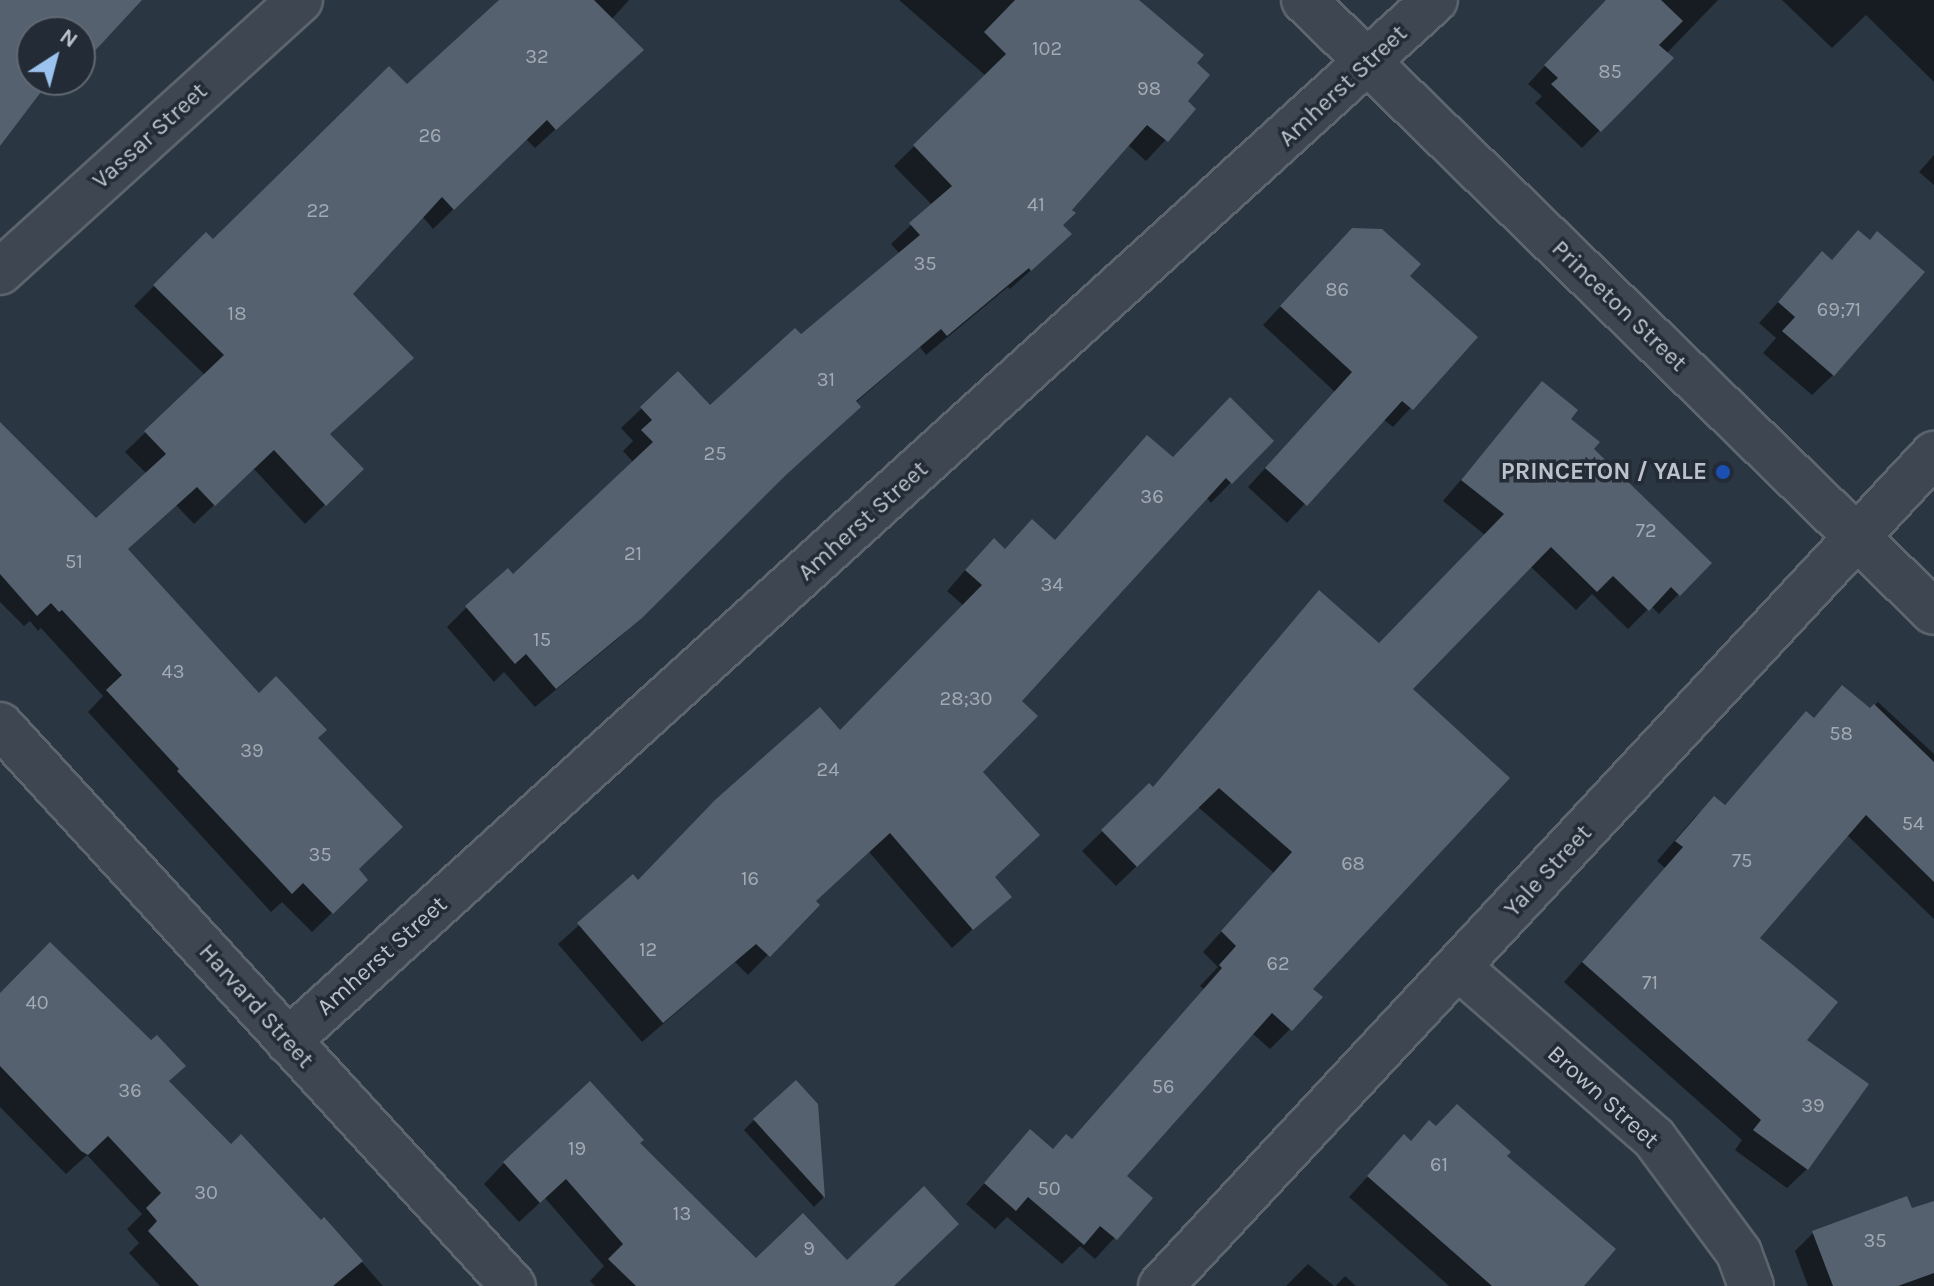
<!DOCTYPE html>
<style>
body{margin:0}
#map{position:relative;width:1934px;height:1286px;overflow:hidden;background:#2a3641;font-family:Karla,sans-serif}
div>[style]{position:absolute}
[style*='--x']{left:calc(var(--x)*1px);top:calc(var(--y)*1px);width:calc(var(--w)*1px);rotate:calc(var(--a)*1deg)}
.shadow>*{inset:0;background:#0007}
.building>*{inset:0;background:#55616e}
.roads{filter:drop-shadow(2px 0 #5c656e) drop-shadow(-2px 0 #5c656e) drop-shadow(0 2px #5c656e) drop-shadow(0 -2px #5c656e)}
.minor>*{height:44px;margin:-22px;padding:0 22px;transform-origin:22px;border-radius:22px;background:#3e4751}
.dots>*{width:22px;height:22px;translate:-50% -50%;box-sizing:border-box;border:4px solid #232c36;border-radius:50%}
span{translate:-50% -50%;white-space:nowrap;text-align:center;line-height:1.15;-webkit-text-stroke:7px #232c36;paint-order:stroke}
.number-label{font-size:20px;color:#a2aab4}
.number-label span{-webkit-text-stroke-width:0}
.street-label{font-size:24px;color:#bbc2cb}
.poi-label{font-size:24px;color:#bbc2cb;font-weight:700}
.right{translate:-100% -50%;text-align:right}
.north{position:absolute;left:16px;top:16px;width:80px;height:80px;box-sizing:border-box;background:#232c36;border:2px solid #606872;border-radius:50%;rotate:36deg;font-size:22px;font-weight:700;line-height:32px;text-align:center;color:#bbc2cb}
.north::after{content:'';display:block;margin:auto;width:28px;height:36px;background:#9cc3ef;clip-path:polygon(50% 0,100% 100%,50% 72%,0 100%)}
</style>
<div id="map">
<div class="shadow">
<div style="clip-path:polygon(0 0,140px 0,80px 63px,80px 32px,32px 32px,32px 80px,47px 80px,0 142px)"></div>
<div style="clip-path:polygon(502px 0,629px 0,611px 20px,621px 69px,535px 148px,526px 139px,433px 229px,422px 216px,350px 294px,329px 435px,361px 469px,305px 524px,253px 468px,194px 524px,176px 505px,126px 550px,259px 696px,316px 738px,357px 870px,366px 880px,312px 932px,282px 902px,271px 912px,88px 712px,103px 696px,41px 628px,38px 631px,30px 621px,24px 626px,0 602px,0 430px,96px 520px,147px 474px,125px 452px,205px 375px,134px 306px,206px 234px,213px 242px,407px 87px)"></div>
<div style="clip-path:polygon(899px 0,1136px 0,1194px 63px,1185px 102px,1194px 109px,1146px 161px,1127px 144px,1069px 210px,1049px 254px,1010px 289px,1008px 287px,926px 355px,920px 347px,855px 403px,620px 637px,535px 707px,504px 672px,494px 682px,447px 627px,467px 607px,513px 577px,634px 463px,623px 451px,633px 441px,621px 428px,678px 374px,709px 408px,900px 254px,891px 244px,932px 205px,894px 166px,986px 76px)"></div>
<div style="clip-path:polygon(1607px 0,1718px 0,1666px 54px,1671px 58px,1582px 148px,1535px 103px,1542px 96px,1528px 84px)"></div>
<div style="clip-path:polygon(1782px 0,1934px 0,1934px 82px,1866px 15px,1832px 48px)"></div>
<div style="clip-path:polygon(1934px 155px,1934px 185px,1919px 172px)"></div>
<div style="clip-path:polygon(1858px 233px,1869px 242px,1833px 375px,1812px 395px,1763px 353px,1776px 338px,1759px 323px,1822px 254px,1830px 262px)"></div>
<div style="clip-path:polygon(1334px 250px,1407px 276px,1476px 337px,1393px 427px,1383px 419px,1287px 523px,1248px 487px,1335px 392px,1263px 325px)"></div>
<div style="clip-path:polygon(1542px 383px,1592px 449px,1709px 563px,1659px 614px,1651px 606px,1628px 629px,1592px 594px,1576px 610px,1530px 566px,1410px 689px,1310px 989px,1290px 1029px,1270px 1049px,1252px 1033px,1124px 1176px,1150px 1199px,1095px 1259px,1080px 1246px,1062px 1264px,1007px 1217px,995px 1229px,966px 1204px,1030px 1132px,1052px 1151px,1071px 1141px,1204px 989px,1200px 986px,1218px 967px,1203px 952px,1274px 873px,1198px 807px,1116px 886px,1082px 851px,1149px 786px,1152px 789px,1320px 593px,1378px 646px,1485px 535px,1443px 501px)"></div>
<div style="clip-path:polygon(1271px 441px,1211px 503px,1206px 497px,1019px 701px,980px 771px,993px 878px,1009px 896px,952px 948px,869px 852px,814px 902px,817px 905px,748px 975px,735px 962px,642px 1042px,558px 944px,633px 877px,638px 882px,840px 733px,964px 606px,947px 591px,974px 560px,1004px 550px,1054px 542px,1173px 459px)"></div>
<div style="clip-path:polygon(1842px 688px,1870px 710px,1878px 702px,1934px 754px,1934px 919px,1846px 834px,1757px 939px,1804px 1040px,1807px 1169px,1787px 1188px,1735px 1150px,1742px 1140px,1564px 982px,1665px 868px,1657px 861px,1694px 818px,1714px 799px,1723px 807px,1806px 713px,1813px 719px)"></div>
<div style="clip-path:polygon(0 995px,167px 1082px,231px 1147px,321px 1223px,324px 1219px,383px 1286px,160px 1286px,129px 1253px,139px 1243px,127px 1229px,142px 1214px,87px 1155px,66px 1174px,0 1107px)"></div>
<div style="clip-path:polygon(816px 1105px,823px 1198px,814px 1207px,744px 1130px,754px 1120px)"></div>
<div style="clip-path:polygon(1404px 1137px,1410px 1142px,1504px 1156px,1581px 1286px,1449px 1286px,1349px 1197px)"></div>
<div style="clip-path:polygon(637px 1144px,756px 1260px,855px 1286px,595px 1286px,590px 1281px,604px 1266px,545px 1198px,519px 1222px,484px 1184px,504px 1163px)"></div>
<div style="clip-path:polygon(1934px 1221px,1934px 1286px,1808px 1286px,1795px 1251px,1814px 1232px)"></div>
<div style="clip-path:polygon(1308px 1264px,1334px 1286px,1286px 1286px)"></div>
<div style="clip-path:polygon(1345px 1276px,1356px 1286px,1336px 1286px)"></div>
</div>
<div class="building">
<div style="clip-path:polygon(0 0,142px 0,92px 54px,80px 43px,80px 32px,32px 32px,32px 80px,50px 80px,0 146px)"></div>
<div style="clip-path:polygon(499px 0,594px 0,644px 50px,556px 130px,547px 120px,454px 210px,442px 197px,353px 294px,414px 358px,330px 434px,364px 469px,326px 506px,274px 450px,215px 506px,197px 487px,128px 549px,259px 693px,276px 676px,327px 730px,318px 738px,403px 827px,359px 869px,368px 880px,333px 914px,303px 883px,292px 894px,177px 771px,179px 769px,106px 690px,122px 675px,62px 610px,59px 612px,51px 603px,37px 616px,0 574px,0 422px,96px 518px,166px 454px,144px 431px,224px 355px,153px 285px,206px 232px,213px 239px,389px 66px,407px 84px)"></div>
<div style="clip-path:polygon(1015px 0,1139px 0,1204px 55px,1197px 63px,1210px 75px,1188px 101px,1196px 109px,1168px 142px,1147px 125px,1072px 210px,1076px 213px,1063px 225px,1072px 234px,1031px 271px,1029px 268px,947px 336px,941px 329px,856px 401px,861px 407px,787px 474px,642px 618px,556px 689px,526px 654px,515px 664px,465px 606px,508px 568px,513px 574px,653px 442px,641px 430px,652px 420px,640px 407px,678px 371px,710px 405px,795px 328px,801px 334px,920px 235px,909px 223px,952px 186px,913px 145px,1006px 54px,984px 32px)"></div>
<div style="clip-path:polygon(1606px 0,1661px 0,1683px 21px,1659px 45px,1674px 58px,1601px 132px,1551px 84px,1558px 78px,1544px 65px)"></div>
<div style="clip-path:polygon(1352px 228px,1382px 229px,1421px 264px,1410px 276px,1478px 337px,1413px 410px,1402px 401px,1307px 506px,1265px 468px,1352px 372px,1280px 306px)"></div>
<div style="clip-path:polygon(1858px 230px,1870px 240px,1877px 231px,1925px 272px,1834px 376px,1782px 331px,1795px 317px,1778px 302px,1822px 251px,1832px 260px)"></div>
<div style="clip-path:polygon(1542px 381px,1578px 410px,1571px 419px,1600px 442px,1594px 449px,1712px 563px,1680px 596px,1671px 587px,1649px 611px,1613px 576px,1597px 592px,1551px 547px,1413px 689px,1510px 778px,1313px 989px,1323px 997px,1292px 1031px,1272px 1013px,1127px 1176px,1153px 1198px,1117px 1240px,1100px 1226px,1084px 1245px,1028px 1197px,1016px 1211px,984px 1183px,1030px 1129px,1053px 1149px,1066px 1134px,1072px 1139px,1222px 968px,1219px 965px,1236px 946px,1221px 931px,1292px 852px,1219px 788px,1137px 867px,1101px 830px,1149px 783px,1153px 787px,1319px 590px,1379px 643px,1504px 514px,1461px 480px)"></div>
<div style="clip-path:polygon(1230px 397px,1274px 441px,1232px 484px,1226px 478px,1022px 701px,1038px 716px,983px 772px,1040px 835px,995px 877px,1012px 897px,973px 930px,890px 833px,816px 901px,820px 905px,770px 957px,756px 944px,663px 1023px,577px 923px,633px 874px,638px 880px,715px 800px,820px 707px,840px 730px,982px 585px,965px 570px,994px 538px,1005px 549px,1032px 519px,1055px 540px,1147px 435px,1173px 457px)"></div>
<div style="clip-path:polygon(1842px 685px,1870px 708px,1874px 704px,1934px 762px,1934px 882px,1866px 815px,1760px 938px,1838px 1002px,1807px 1040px,1869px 1084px,1808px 1170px,1753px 1130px,1761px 1120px,1582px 962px,1683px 847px,1675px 841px,1714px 796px,1725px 805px,1806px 711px,1814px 718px)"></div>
<div style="clip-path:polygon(50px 942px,151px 1040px,157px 1035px,186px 1066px,169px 1081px,231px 1144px,241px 1134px,321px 1220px,324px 1217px,363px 1261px,333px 1286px,199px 1286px,148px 1231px,157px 1221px,146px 1208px,161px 1193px,108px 1136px,88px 1155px,81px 1151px,0 1066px,0 993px)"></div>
<div style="clip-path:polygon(796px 1080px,818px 1104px,825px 1198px,753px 1119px)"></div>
<div style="clip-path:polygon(590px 1081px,644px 1140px,640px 1143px,756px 1258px,803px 1213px,847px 1260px,924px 1186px,959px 1224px,894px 1286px,636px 1286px,608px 1259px,623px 1244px,566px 1179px,540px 1203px,503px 1162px)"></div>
<div style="clip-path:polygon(1457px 1104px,1511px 1152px,1507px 1156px,1616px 1249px,1584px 1286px,1492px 1286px,1367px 1176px,1404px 1134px,1411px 1141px,1429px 1120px,1436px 1126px)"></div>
<div style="clip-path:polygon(1907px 1196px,1912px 1208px,1934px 1201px,1934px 1273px,1898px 1286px,1833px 1286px,1812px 1231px)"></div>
</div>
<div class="roads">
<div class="minor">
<div style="--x:1304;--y:0;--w:878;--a:44.17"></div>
<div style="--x:0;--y:272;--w:405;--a:-42.2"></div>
<div style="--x:0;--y:725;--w:760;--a:47.56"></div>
<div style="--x:1458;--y:967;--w:260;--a:41.1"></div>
<div style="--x:1654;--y:1138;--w:143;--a:53.5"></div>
<div style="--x:1739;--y:1253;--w:35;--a:70"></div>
<div style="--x:288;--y:1041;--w:1549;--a:-42.23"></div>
<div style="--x:1161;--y:1286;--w:1136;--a:-47.11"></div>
</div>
</div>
<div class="dots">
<div style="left:1723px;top:472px;background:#1a4fb4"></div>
</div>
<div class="number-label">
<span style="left:1047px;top:48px">102</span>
<span style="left:537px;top:56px">32</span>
<span style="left:1610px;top:71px">85</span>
<span style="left:1149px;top:88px">98</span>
<span style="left:430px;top:135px">26</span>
<span style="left:1036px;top:204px">41</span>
<span style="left:318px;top:210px">22</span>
<span style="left:925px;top:263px">35</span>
<span style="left:1337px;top:289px">86</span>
<span style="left:1839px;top:309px">69;71</span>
<span style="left:237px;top:313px">18</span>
<span style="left:826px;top:379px">31</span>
<span style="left:715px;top:453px">25</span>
<span style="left:1152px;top:496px">36</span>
<span style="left:1646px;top:530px">72</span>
<span style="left:633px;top:553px">21</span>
<span style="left:74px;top:561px">51</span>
<span style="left:1052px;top:584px">34</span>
<span style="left:542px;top:639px">15</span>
<span style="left:173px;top:671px">43</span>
<span style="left:966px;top:698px">28;30</span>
<span style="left:1841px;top:733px">58</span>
<span style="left:252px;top:750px">39</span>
<span style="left:828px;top:769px">24</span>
<span style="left:1913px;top:823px">54</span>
<span style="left:320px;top:854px">35</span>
<span style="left:1742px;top:860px">75</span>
<span style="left:1353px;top:863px">68</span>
<span style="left:750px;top:878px">16</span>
<span style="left:648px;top:949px">12</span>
<span style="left:1278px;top:963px">62</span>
<span style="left:1650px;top:982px">71</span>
<span style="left:37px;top:1002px">40</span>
<span style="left:1163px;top:1086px">56</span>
<span style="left:130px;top:1090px">36</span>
<span style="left:1813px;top:1105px">39</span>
<span style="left:577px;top:1148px">19</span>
<span style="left:1439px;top:1164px">61</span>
<span style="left:1049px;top:1188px">50</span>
<span style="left:206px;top:1192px">30</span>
<span style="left:682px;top:1213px">13</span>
<span style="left:1875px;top:1240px">35</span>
<span style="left:809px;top:1248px">9</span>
</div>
<div class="street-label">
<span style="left:1343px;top:86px;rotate:-43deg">Amherst Street</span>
<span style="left:150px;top:136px;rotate:-42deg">Vassar Street</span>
<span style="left:1619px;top:306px;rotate:44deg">Princeton Street</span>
<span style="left:863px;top:521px;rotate:-42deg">Amherst Street</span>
<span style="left:1548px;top:871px;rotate:-47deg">Yale Street</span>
<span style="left:382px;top:956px;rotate:-42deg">Amherst Street</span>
<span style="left:256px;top:1006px;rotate:48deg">Harvard Street</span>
<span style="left:1603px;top:1097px;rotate:42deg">Brown Street</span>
</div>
<div class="poi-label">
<span class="right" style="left:1707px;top:472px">PRINCETON / YALE</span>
</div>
<div class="north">N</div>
</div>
